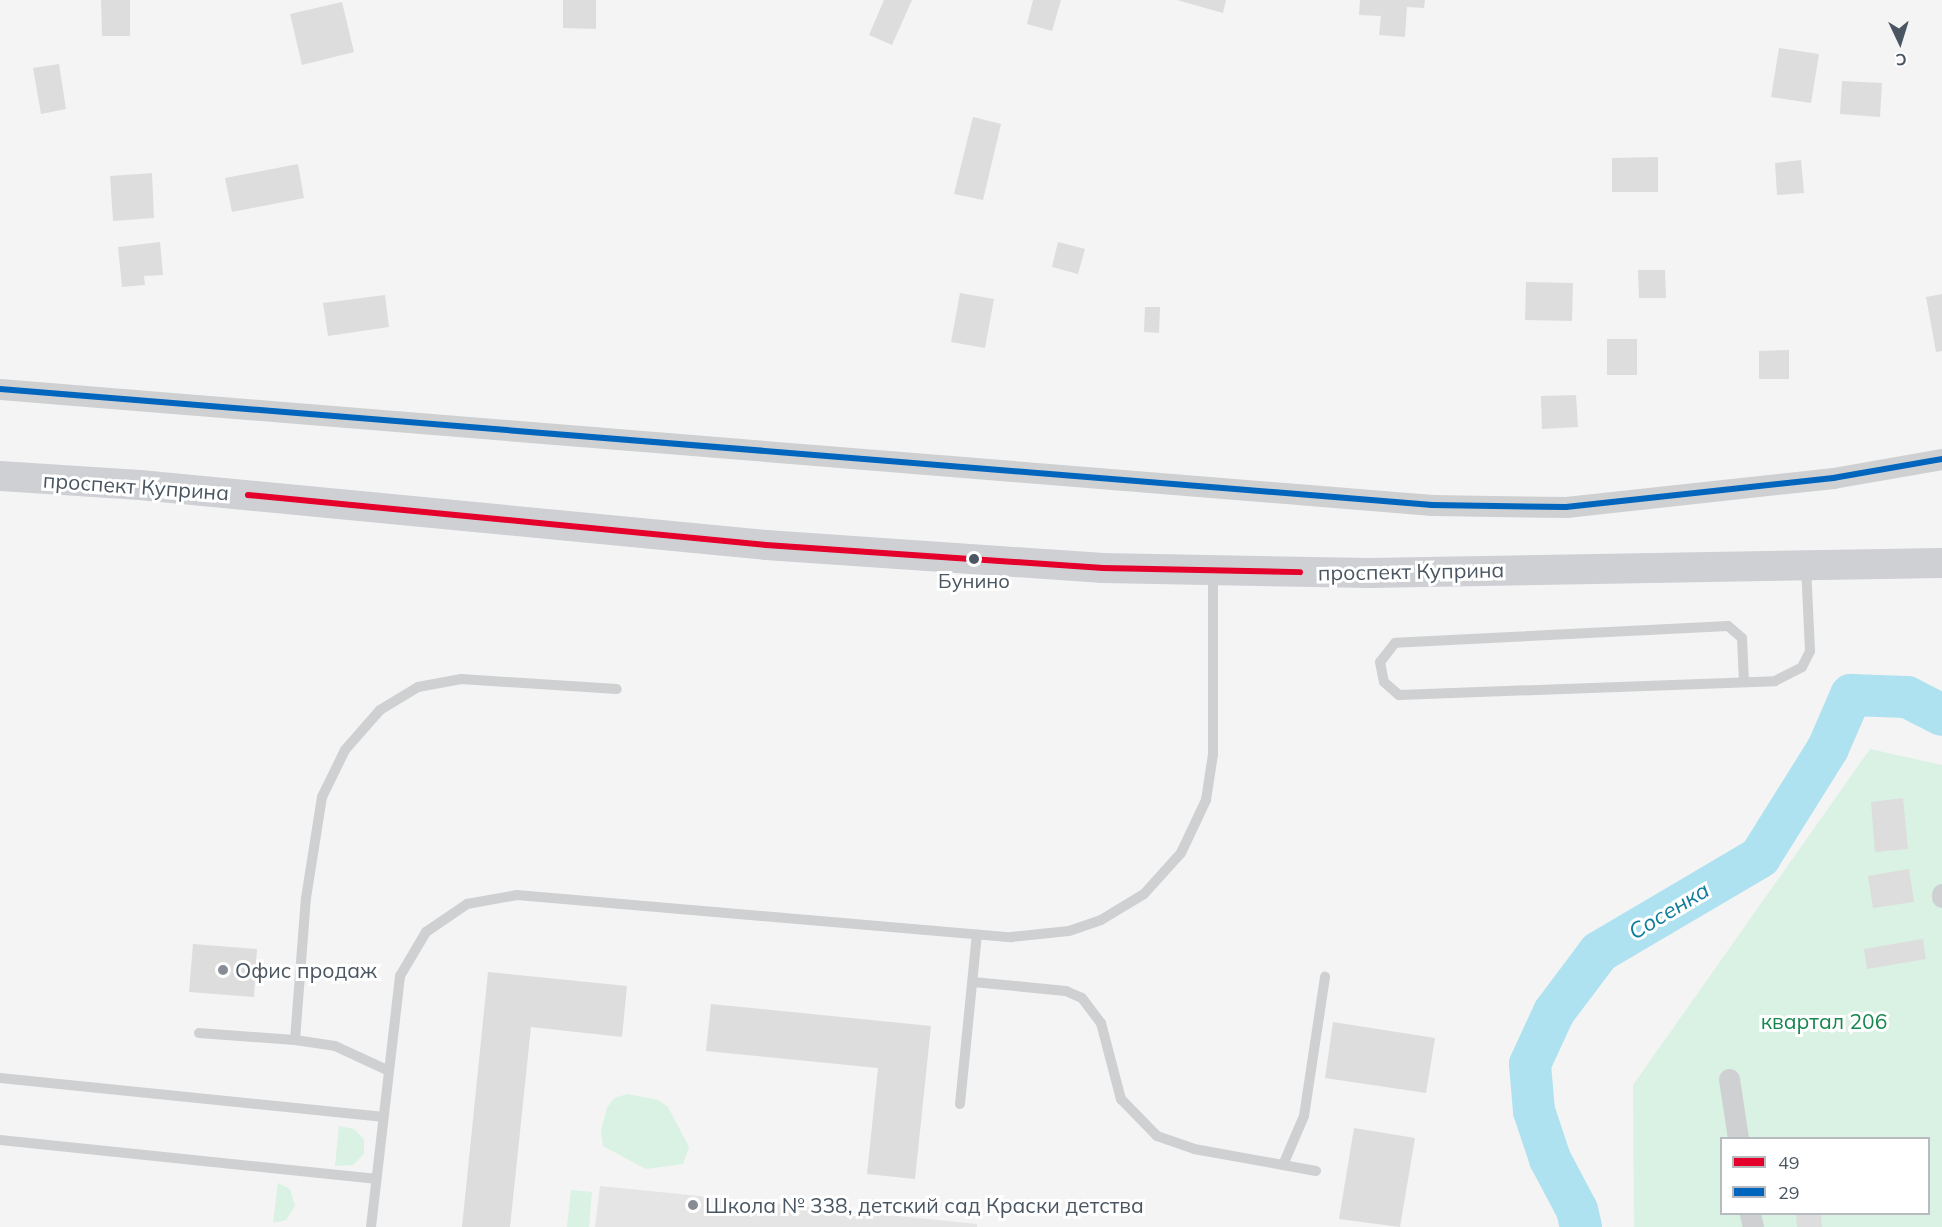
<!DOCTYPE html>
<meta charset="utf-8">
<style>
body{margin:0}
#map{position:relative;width:1942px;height:1227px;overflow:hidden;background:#f4f4f4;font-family:Mulish,sans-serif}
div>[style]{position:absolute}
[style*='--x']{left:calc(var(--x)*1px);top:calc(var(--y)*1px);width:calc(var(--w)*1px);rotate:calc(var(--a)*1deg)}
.education>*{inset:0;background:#e6e5e6}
.green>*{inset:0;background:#d9f2e3}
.river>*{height:42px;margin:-21px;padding:0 21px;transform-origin:21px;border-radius:21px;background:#aee2f0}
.building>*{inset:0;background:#ddddde}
.service>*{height:10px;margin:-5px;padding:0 5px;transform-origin:5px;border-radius:5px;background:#ced0d2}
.minor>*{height:21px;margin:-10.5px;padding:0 10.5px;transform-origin:10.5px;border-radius:10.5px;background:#ced0d2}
.secondary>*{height:30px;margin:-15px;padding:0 15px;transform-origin:15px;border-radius:15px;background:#ced0d4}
.bus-1>*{height:6px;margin:-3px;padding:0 3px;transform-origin:3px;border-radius:3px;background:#e4002b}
.bus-2>*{height:6px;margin:-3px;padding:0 3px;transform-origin:3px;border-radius:3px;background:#0065bd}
.dots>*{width:16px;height:16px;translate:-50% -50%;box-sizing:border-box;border:3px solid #fff;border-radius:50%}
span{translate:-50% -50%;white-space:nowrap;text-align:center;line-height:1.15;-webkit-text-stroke:6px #fff;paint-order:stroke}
.bus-label{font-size:20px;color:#4a5661}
.street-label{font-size:21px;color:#4a5661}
.poi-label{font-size:21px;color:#4a5661}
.left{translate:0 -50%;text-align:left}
.park-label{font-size:21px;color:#17864f}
.water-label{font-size:22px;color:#0c7c9b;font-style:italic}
.legend{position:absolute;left:1720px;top:1137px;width:210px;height:78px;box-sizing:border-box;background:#fff;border:2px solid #b7bbc0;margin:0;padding:8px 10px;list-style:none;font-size:18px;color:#4a5661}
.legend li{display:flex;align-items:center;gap:12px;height:30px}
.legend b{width:30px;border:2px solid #b7bbc0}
.north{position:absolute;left:1870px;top:12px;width:60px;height:60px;-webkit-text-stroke:4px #fff;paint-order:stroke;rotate:176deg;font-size:16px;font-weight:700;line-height:24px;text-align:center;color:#4a5661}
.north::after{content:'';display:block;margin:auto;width:21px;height:27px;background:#4a5661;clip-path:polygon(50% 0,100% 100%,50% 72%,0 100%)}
</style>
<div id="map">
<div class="education">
<div style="clip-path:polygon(600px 1186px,977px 1224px,977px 1227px,595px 1227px)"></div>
</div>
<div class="green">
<div style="clip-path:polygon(evenodd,1870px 749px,1942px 765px,1942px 1227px,1634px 1227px,1633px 1085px,1870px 749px,1722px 1138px,1928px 1138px,1928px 1214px,1722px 1214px,1722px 1138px)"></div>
<div style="clip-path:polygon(628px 1094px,658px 1100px,668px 1107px,689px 1147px,683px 1164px,646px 1169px,603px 1146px,601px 1130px,607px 1108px,614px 1098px)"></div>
<div style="clip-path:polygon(339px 1126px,354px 1129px,364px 1139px,364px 1154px,353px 1165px,335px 1166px)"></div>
<div style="clip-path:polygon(278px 1183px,290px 1189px,295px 1206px,286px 1220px,273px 1223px)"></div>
<div style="clip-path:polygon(571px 1190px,592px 1192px,589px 1227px,567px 1227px)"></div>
</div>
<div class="river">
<div style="--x:1581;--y:1227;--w:17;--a:-103"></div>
<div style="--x:1577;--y:1210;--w:58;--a:-117.9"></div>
<div style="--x:1550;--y:1159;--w:51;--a:-108.4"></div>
<div style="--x:1534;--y:1111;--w:47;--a:-94.9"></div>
<div style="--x:1530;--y:1064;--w:57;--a:-65.2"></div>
<div style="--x:1554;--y:1012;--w:75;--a:-53.1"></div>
<div style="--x:1599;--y:952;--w:187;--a:-30.5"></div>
<div style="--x:1760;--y:857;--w:128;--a:-58"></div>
<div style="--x:1828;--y:748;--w:58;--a:-66.5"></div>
<div style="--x:1851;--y:695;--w:56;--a:2"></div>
<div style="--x:1907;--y:697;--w:39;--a:27"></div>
</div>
<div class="building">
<div style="clip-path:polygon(101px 0,130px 0,130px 36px,102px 36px)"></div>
<div style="clip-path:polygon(563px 0,596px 0,596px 29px,563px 28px)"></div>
<div style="clip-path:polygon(884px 0,912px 0,892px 45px,869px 35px)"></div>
<div style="clip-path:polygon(1033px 0,1061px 0,1052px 31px,1027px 24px)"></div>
<div style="clip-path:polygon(1177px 0,1226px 0,1223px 13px)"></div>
<div style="clip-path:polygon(1360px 0,1425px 0,1424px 8px,1407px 7px,1405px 37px,1379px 35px,1381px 16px,1359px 15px)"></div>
<div style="clip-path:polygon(342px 2px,354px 52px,302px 65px,290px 14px)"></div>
<div style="clip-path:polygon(1779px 48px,1819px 54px,1811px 103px,1771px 97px)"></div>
<div style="clip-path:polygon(59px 64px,66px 109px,41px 114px,33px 68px)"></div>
<div style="clip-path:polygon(1842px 81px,1882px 83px,1880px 117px,1840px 114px)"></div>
<div style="clip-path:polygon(973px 117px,1001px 124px,983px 200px,954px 194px)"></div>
<div style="clip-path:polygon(1658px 157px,1658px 192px,1612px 192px,1612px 158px)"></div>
<div style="clip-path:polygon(1801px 160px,1804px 193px,1777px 195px,1775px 163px)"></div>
<div style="clip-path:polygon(298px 164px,304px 198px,232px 212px,225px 178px)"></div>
<div style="clip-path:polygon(152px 173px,154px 218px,113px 221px,110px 176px)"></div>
<div style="clip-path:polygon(160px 242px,163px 275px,144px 276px,145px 285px,122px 287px,118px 247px)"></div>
<div style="clip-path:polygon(1058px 242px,1085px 249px,1078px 274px,1052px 267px)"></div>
<div style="clip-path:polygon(1638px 270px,1665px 270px,1666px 298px,1639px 298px)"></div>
<div style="clip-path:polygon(1526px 282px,1573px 283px,1572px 321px,1525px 320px)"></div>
<div style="clip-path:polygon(960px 293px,994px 299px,985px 348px,951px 342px)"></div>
<div style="clip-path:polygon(1942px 294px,1942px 351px,1936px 352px,1926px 297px)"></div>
<div style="clip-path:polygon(385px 295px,389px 327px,328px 336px,323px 303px)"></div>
<div style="clip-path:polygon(1145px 307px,1160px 307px,1159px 333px,1144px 332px)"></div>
<div style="clip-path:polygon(1607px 339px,1637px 339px,1637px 375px,1607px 375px)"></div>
<div style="clip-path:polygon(1789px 350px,1789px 379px,1759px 379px,1759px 351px)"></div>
<div style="clip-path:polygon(1576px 395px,1578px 427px,1542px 429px,1541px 396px)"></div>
<div style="clip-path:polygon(1903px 798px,1908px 849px,1875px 852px,1871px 802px)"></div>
<div style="clip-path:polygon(1909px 869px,1914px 902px,1873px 908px,1868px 876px)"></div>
<div style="clip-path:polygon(1923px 939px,1926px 959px,1867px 969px,1864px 949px)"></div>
<div style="clip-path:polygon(193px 944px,257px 949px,254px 997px,189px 992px)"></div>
<div style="clip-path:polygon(488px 972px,627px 986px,622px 1037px,531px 1027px,510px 1227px,462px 1227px)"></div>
<div style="clip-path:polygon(711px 1004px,931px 1026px,915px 1179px,867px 1174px,878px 1068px,706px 1051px)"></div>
<div style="clip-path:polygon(1333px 1022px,1435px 1038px,1426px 1093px,1325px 1078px)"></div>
<div style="clip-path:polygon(1354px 1128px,1415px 1138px,1400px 1227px,1339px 1219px)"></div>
<div style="clip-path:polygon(1796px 1214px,1821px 1214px,1822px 1227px,1797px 1227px)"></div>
</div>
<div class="service">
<div style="--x:1744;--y:682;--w:44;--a:-92.6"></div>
<div style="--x:1742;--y:638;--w:18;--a:-139"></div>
<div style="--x:1728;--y:626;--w:333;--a:177.1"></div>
<div style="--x:1395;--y:643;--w:24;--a:128"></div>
<div style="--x:1380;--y:662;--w:20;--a:79"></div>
<div style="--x:1384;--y:682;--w:20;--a:41"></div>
<div style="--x:1399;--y:695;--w:376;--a:-2.1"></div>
<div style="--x:1775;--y:681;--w:30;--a:-27"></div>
<div style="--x:1802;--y:667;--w:18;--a:-63"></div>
<div style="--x:1810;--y:651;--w:84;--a:-92.7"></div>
<div style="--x:973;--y:982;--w:93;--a:5.5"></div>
<div style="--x:1066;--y:991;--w:17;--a:24"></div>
<div style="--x:1082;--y:998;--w:31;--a:53"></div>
<div style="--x:1101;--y:1023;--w:79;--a:75.3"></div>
<div style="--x:1121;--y:1099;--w:52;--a:45.8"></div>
<div style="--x:1157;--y:1136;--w:39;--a:19"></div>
<div style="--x:1194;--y:1149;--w:124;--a:10.2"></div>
<div style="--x:199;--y:1033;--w:96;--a:4.2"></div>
<div style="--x:295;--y:1040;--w:142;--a:-85.6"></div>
<div style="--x:306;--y:898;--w:102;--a:-81"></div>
<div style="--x:322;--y:797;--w:52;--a:-63.9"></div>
<div style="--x:345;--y:750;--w:53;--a:-48.8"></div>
<div style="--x:380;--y:710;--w:44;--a:-31.2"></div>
<div style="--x:418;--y:687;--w:44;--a:-10.5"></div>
<div style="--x:461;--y:679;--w:156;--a:3.7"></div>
<div style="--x:295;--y:1040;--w:40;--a:8.5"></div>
<div style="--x:335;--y:1046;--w:57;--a:24.8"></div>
<div style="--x:0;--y:1078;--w:384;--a:5.8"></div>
<div style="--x:960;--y:1104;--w:170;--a:-84.3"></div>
<div style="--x:0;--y:1140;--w:377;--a:5.9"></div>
<div style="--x:1283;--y:1165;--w:53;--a:-66.8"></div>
<div style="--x:1304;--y:1116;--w:141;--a:-81.4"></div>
<div style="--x:371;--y:1227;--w:253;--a:-83.4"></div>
<div style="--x:400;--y:976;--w:51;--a:-59.4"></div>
<div style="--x:426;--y:932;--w:50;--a:-34.3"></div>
<div style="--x:467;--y:904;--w:51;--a:-10.2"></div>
<div style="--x:517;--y:895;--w:496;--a:4.9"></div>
<div style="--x:1011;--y:937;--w:58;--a:-5.9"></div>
<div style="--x:1069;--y:931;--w:34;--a:-19"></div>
<div style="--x:1101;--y:920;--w:50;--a:-31.2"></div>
<div style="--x:1144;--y:894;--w:55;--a:-47.9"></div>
<div style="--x:1181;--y:853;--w:59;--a:-64.7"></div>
<div style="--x:1206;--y:800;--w:47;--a:-81.3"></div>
<div style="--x:1213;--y:754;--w:182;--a:-90"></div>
</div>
<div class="minor">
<div style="--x:0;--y:389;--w:1437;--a:4.63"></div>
<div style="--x:1432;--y:505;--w:134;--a:0.9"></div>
<div style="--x:1566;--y:507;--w:269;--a:-6.2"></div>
<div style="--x:1833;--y:478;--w:111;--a:-9.9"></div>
<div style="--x:1942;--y:894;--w:3;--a:90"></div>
<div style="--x:1729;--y:1079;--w:60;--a:81.3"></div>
<div style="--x:1750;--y:1214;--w:13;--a:77"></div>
</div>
<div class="secondary">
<div style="--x:0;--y:476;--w:140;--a:3.7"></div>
<div style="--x:140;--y:485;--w:629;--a:5.47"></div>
<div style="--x:766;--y:545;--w:338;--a:3.9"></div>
<div style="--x:1103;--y:568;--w:266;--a:1.1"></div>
<div style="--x:1369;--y:573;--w:573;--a:-1"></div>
</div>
<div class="bus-1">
<div style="--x:248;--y:495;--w:520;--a:5.51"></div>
<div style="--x:766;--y:545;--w:338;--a:3.9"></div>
<div style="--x:1103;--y:568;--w:197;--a:1.2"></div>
</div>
<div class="bus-2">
<div style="--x:0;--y:389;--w:1437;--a:4.63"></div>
<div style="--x:1432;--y:505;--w:134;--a:0.9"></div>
<div style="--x:1566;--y:507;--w:269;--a:-6.2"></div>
<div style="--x:1833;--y:478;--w:111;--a:-9.9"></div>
</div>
<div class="dots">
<div style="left:974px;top:559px;background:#4a5661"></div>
<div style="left:223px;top:970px;background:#868d94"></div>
<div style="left:693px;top:1205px;background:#868d94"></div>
</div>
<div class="bus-label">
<span style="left:974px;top:580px">Бунино</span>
</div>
<div class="street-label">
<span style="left:136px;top:486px;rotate:4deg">проспект Куприна</span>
<span style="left:1411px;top:571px;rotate:-1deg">проспект Куприна</span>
</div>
<div class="poi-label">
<span class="left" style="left:235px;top:970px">Офис продаж</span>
<span class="left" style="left:705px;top:1205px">Школа № 338, детский сад Краски детства</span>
</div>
<div class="park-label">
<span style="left:1824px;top:1021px">квартал 206</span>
</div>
<div class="water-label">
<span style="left:1669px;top:911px;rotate:-31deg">Сосенка</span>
</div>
<ul class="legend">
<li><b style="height:8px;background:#e4002b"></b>49</li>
<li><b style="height:8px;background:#0065bd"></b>29</li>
</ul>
<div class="north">С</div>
</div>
